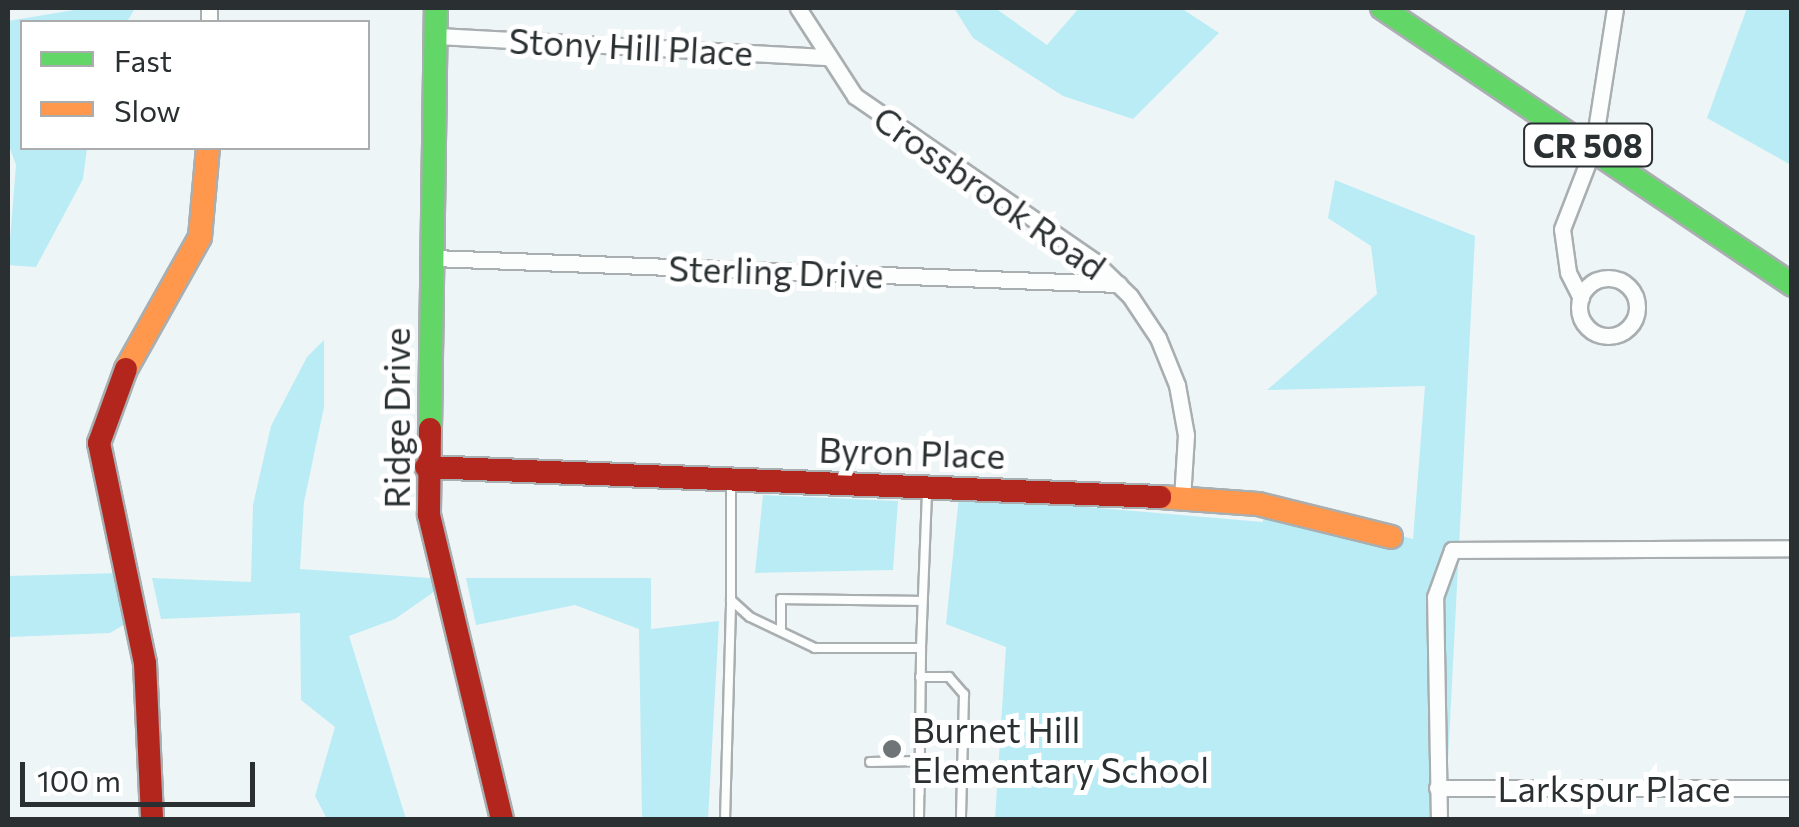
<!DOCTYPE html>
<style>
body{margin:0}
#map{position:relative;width:1799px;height:827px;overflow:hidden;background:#eef5f7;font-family:Commissioner,sans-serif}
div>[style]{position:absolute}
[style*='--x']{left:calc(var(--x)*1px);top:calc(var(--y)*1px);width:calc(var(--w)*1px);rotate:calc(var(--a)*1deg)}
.green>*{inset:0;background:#b9ecf5}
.roads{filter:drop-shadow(2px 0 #a9aeb0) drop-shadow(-2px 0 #a9aeb0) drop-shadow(0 2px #a9aeb0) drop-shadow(0 -2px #a9aeb0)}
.lane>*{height:8px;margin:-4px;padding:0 4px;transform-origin:4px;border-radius:4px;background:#fcfefe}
.street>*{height:15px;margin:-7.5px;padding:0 7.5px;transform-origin:7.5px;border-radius:7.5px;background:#fcfefe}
.street>.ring{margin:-7.5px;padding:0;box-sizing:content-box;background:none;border:15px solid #fcfefe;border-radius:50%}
.fast>*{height:22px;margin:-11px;padding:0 11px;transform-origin:11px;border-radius:11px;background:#63d668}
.slow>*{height:22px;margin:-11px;padding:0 11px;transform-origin:11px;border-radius:11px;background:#ff974d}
.jam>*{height:22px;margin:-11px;padding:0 11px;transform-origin:11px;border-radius:11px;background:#b3261e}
.dots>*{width:28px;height:28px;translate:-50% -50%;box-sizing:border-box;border:5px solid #fff;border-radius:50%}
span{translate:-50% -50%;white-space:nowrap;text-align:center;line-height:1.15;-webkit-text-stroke:10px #fff;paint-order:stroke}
.shield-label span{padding:2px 8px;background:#fff;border:2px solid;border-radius:8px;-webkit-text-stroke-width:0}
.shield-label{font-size:32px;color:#2a3031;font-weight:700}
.street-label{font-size:35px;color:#2a3031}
.poi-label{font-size:35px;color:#2a3031}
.left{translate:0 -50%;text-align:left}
.frame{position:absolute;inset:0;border:10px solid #2a3031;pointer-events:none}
.legend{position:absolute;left:20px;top:20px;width:350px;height:130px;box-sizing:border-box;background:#fff;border:2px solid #aaacad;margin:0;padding:12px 18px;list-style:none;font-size:30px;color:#2a3031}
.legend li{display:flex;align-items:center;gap:20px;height:50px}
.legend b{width:50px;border:2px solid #aaacad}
.scale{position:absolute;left:20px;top:762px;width:235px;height:45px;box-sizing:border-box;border:5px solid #2a3031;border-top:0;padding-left:12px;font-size:30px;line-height:35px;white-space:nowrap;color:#2a3031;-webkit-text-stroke:8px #fff;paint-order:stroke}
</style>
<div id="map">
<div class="green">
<div style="clip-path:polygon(86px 8px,135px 8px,127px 22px,22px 22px,22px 148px,87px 148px,83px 179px,36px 267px,8px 265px,16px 165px,8px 143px,8px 21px)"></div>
<div style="clip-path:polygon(954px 8px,995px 8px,1047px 45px,1079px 8px,1181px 8px,1219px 33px,1133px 119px,1063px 96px,973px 38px)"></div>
<div style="clip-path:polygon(1747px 8px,1791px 8px,1791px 165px,1707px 118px)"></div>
<div style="clip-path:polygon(1335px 180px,1475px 236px,1445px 819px,995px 819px,1006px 647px,946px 624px,959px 496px,1263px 522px,1265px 498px,1413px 539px,1425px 386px,1267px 390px,1377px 294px,1371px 246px,1328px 218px)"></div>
<div style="clip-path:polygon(324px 340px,324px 407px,304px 502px,300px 569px,430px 578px,438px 589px,395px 619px,349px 636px,406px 819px,327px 819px,315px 796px,335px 727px,301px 700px,300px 613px,161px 619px,152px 578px,251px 582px,253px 505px,271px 426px,307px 357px)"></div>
<div style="clip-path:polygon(763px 495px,898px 501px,893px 570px,755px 573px)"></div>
<div style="clip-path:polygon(121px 573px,130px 621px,110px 633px,9px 637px,8px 648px,8px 576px)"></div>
<div style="clip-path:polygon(466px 578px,651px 578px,651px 629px,719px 621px,708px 819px,642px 819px,639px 629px,575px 605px,476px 625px)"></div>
</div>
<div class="roads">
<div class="lane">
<div style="--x:731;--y:484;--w:116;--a:90"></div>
<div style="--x:731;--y:600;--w:25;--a:42"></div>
<div style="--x:750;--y:617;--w:72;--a:25.5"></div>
<div style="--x:815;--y:648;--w:106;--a:0"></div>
<div style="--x:921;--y:648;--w:156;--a:-87.8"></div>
<div style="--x:781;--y:630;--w:31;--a:-90"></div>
<div style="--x:781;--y:599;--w:141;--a:0.8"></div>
<div style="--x:920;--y:677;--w:29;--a:0"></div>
<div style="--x:949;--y:677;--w:23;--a:49"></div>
<div style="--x:964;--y:694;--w:126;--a:91.4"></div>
<div style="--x:870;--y:762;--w:49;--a:-1.2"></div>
<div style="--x:725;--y:820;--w:220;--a:-88.4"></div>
<div style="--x:919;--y:820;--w:172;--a:-89.3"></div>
</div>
<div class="street">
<div style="--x:798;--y:8;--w:105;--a:57.1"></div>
<div style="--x:855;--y:96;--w:290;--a:34.6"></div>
<div style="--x:1094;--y:261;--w:50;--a:44.2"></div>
<div style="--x:1130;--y:296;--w:50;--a:56.3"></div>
<div style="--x:1158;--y:338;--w:51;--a:68"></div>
<div style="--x:1177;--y:385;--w:51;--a:79.8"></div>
<div style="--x:1186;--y:435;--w:63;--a:93.6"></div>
<div style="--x:209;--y:22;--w:14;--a:-90"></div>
<div style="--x:436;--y:36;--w:391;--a:3.1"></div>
<div style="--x:433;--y:258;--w:686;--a:2.17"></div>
<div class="ring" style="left:1579px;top:278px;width:43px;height:43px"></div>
<div style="--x:1581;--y:298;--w:29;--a:-117"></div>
<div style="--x:1568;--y:272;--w:43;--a:-97.9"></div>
<div style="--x:1562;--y:229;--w:86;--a:-68.8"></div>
<div style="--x:1593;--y:149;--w:143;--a:-81.1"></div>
<div style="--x:1437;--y:788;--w:355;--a:0"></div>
<div style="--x:1439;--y:820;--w:223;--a:-91"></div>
<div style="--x:1435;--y:597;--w:50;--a:-70.1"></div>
<div style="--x:1452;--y:550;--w:340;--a:-0.3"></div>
</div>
<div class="fast">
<div style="--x:1382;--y:8;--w:495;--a:34"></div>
<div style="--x:430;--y:429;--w:421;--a:-89.2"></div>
</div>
<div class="slow">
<div style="--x:126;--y:369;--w:151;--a:-60.7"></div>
<div style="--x:200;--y:237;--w:89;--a:-84.9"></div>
<div style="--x:1160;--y:497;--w:98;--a:4.1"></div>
<div style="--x:1258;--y:504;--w:137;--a:13.9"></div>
</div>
<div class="jam">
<div style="--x:126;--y:369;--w:79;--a:110"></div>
<div style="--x:99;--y:443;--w:225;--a:78.2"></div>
<div style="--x:145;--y:663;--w:157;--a:87.4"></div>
<div style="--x:430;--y:429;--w:86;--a:90.7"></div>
<div style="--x:429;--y:515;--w:314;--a:76.5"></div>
<div style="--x:426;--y:467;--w:735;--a:2.34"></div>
</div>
</div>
<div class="dots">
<div style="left:892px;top:749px;background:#6f7576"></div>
</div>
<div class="shield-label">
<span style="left:1588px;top:145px">CR 508</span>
</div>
<div class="street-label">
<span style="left:631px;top:46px;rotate:3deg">Stony Hill Place</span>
<span style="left:990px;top:192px;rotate:35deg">Crossbrook Road</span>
<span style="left:776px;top:271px;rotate:2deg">Sterling Drive</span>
<span style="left:396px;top:418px;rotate:-90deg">Ridge Drive</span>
<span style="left:912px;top:452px;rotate:2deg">Byron Place</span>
<span style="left:1614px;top:788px">Larkspur Place</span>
</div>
<div class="poi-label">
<span class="left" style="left:912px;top:749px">Burnet Hill<br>Elementary School</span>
</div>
<div class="frame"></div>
<ul class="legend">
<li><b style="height:12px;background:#63d668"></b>Fast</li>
<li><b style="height:12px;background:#ff974d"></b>Slow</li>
</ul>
<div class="scale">100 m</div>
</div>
